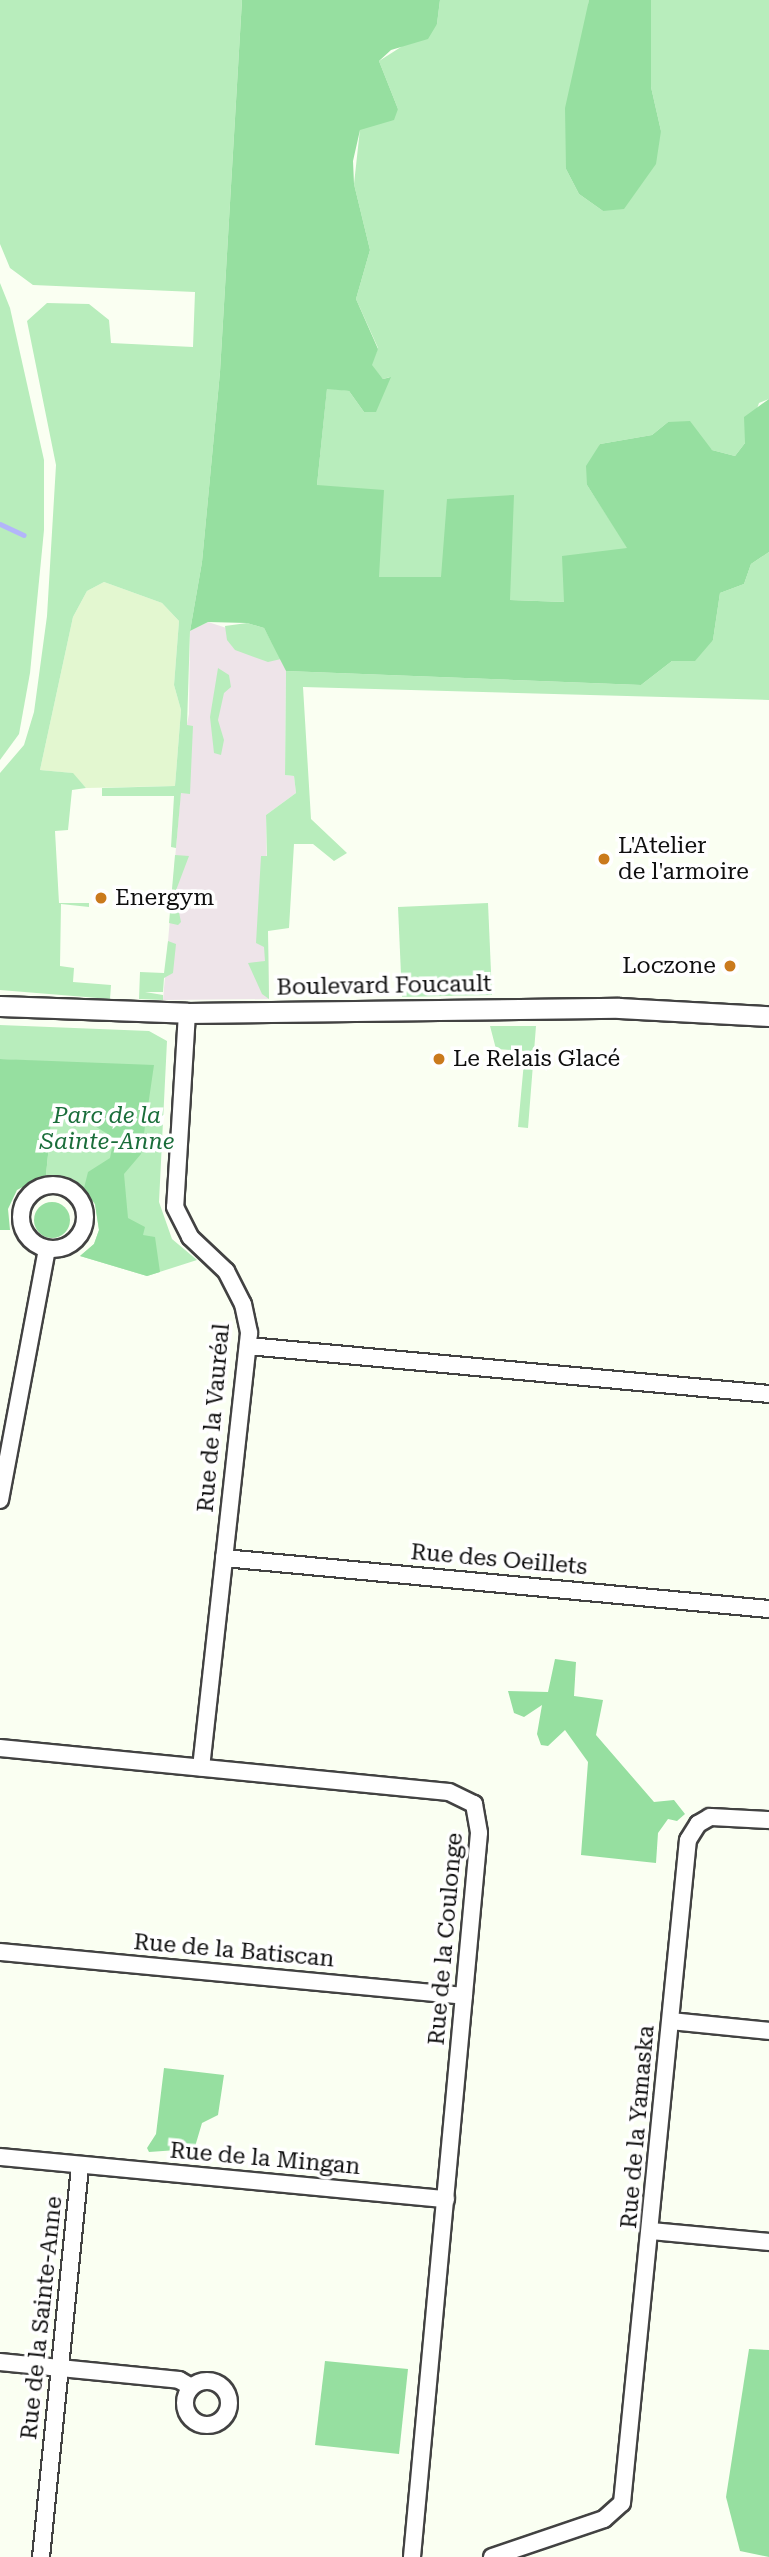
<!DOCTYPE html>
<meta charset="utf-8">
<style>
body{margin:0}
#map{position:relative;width:769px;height:2557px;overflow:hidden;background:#fafff2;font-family:"Roboto Serif",serif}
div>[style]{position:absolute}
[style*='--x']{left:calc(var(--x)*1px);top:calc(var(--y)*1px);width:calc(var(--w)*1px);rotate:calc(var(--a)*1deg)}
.industrial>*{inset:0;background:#eee4e9}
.farmland>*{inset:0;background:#e3f7d0}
.green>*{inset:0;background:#b8edbc}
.forest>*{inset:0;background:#96dfa0}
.round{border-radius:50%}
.stream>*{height:5px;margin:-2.5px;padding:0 2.5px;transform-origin:2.5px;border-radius:2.5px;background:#b3b6fa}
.roads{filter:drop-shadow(2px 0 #424242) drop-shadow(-2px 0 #424242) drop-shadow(0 2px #424242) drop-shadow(0 -2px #424242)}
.minor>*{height:16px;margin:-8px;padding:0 8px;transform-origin:8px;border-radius:8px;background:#fff}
.minor>.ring{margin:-8px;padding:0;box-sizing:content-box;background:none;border:16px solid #fff;border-radius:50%}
.tertiary>*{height:19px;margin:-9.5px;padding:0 9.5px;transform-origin:9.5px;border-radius:9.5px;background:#fff}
.dots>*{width:19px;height:19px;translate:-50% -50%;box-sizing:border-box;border:4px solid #fff;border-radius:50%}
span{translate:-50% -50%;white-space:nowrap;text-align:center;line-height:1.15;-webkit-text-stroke:7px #fff;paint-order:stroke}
.poi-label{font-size:23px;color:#0f0f0f}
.left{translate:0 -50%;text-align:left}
.right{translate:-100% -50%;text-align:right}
.street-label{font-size:23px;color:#0f0f0f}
.park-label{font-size:23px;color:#1a6d3a;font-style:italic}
</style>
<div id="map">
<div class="industrial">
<div style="clip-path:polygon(208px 622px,273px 643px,286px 671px,285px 775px,294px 776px,296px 793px,266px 815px,269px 999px,163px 1000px,181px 789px,175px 786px,189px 714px,190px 631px)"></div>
</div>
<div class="farmland">
<div style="clip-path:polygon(104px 582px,162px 603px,179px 621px,174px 685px,181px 710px,175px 786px,86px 788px,72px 773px,40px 770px,73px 617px,87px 591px)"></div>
</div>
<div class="green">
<div style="clip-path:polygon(0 0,242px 0,220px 372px,202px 562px,190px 631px,187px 725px,193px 726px,190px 794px,181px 793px,176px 848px,171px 847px,174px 796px,102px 796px,102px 788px,175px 786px,181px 710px,174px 685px,179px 621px,162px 603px,104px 582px,87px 591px,73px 617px,40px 770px,73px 773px,86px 788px,72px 790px,68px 830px,55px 831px,59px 903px,89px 903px,89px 907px,61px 904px,60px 966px,74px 968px,73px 982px,111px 985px,110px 999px,0 990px,0 773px,24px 745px,34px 712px,47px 616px,56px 465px,27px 321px,47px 303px,89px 304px,109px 320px,111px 343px,193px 347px,195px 292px,33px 285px,10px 268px,0 244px)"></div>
<div style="clip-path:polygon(440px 0,589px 0,566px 169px,579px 194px,603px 211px,661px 131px,651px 87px,651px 0,769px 0,769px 399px,759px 403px,745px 443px,735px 456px,712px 450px,668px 422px,652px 435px,600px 444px,587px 485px,628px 548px,565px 602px,510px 600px,441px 577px,378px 577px,317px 485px,327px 388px,349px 391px,364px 412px,390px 377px,383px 379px,371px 365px,378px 348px,356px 299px,370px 250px,354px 184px,360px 129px,398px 109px,379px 61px,437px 24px)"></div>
<div style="clip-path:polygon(0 283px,10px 308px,44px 460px,44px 530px,30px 673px,19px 734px,0 760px)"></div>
<div style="clip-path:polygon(769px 552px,769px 700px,303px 687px,311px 819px,347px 853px,334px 861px,313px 844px,294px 844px,289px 928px,268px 931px,269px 999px,262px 994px,248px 963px,265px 961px,264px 947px,256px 943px,261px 856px,267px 856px,266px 815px,296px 793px,294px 776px,285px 775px,286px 671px,641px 685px,672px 661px,713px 640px,720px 593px,744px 584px,751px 564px)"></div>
<div style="clip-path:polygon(247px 623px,264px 628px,281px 659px,268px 662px,235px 650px,227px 640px,225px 626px)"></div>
<div style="clip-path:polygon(218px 668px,229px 675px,231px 687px,224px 693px,218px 720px,224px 740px,221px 755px,214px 753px,210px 717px)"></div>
<div style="clip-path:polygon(175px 855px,189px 856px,175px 893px,181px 922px,178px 925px,169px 923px)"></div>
<div style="clip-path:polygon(488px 903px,492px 995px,402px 997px,398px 907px)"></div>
<div style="clip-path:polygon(168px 941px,176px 944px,173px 973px,164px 978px,163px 992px,145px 992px,163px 995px,163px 1000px,139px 999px,140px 972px,164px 973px)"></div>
<div style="clip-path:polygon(0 1025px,149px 1031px,167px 1041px,159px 1202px,172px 1239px,197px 1260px,147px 1276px,80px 1256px,94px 1244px,99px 1230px,95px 1204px,73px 1179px,46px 1175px,52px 1115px,32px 1061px,0 1059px)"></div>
<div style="clip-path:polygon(490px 1026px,536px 1026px,528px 1128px,518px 1127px,525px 1051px,496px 1049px)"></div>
</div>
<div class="forest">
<div style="clip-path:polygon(242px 0,440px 0,437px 24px,428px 39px,391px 50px,379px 61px,398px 109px,394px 120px,360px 130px,353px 161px,354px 184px,370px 250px,356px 299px,378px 349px,372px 365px,383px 379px,391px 377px,376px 412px,364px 412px,349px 391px,327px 389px,317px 485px,384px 490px,379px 577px,441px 577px,447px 499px,514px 495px,510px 600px,564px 602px,562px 556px,627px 548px,587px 485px,586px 466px,600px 444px,652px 435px,668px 422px,690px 421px,712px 450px,735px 456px,745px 443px,744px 417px,769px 399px,769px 552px,751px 564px,744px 584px,720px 593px,713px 640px,695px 661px,672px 661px,641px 685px,286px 671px,264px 628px,247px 623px,208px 622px,190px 631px,202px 562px,220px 372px)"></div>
<div style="clip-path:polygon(589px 0,651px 0,651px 87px,661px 131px,656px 164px,624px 209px,603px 211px,579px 194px,566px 169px,565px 108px)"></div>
<div style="clip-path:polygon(0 1059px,154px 1065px,141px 1154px,124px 1174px,128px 1218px,145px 1227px,143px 1235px,155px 1237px,160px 1272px,147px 1276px,80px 1256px,94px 1244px,99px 1230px,95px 1204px,84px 1188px,88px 1172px,110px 1158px,114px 1138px,69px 1110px,52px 1115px,46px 1175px,17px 1190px,8px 1209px,10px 1230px,0 1230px)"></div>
<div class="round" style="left:34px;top:1202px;width:36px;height:36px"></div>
<div style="clip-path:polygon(555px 1659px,576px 1662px,574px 1696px,603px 1700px,596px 1735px,654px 1802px,674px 1800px,685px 1814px,677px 1821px,668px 1819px,658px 1833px,656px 1863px,581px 1855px,588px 1762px,565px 1730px,548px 1746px,541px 1745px,537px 1734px,542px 1705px,524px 1717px,514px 1713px,508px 1691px,548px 1692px)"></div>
<div style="clip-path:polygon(164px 2068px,224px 2075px,218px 2115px,202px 2123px,194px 2150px,183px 2155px,177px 2150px,149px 2152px,147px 2148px,156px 2134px)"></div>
<div style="clip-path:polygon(749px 2349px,769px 2350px,769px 2557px,740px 2551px,726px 2497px)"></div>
<div style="clip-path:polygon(325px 2361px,408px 2369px,399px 2454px,315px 2445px)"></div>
</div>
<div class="stream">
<div style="--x:0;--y:524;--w:26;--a:25"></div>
</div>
<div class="roads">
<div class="minor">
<div style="--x:187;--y:1013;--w:194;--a:93.5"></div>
<div style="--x:175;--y:1207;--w:34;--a:63"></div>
<div style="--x:190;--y:1237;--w:50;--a:43.4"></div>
<div style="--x:226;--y:1271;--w:37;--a:63"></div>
<div style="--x:243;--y:1304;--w:30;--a:78"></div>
<div style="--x:249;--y:1333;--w:437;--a:96.3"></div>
<div class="ring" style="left:21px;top:1185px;width:48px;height:48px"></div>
<div style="--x:248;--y:1346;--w:523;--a:5.26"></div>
<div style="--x:0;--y:1500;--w:255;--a:-79.4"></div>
<div style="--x:224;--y:1558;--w:547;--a:5.35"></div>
<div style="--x:0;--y:1748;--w:451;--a:5.6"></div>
<div style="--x:449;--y:1792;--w:28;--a:26"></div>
<div style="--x:474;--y:1804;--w:29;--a:80"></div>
<div style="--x:479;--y:1833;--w:727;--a:95.29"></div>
<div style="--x:0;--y:1952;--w:466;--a:5.4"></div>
<div style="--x:671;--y:2021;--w:99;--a:5.8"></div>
<div style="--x:0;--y:2157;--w:448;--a:5.4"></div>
<div style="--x:651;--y:2231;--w:119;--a:5.3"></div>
<div style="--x:0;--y:2362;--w:180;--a:5.7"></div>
<div style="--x:179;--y:2380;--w:14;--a:30"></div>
<div class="ring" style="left:185px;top:2381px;width:28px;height:28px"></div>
<div style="--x:41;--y:2557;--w:394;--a:-84.3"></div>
<div style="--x:492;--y:2557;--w:118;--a:-18.7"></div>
<div style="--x:604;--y:2519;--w:24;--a:-42"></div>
<div style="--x:622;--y:2503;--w:666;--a:-84.32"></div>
<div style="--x:688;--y:1840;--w:19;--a:-58"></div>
<div style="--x:698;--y:1824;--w:14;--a:-30"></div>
<div style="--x:710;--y:1817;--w:59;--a:2.9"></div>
</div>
<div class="tertiary">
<div style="--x:0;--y:1006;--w:187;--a:2.1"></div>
<div style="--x:187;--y:1013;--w:432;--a:-0.7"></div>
<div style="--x:619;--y:1008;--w:150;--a:3.1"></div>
</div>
</div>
<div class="dots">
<div style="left:604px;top:859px;background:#ca7a1d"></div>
<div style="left:101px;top:898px;background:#ca7a1d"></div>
<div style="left:730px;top:966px;background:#ca7a1d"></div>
<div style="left:439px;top:1059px;background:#ca7a1d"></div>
</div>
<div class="poi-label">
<span class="left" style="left:618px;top:859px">L'Atelier<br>de l'armoire</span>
<span class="left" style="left:115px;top:898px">Energym</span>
<span class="right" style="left:716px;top:966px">Loczone</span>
<span class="left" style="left:453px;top:1059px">Le Relais Glacé</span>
</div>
<div class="street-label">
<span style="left:384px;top:986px;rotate:-1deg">Boulevard Foucault</span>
<span style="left:214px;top:1418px;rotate:-85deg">Rue de la Vauréal</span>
<span style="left:499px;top:1560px;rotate:5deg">Rue des Oeillets</span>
<span style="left:446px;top:1939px;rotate:-85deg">Rue de la Coulonge</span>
<span style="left:234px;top:1951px;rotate:5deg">Rue de la Batiscan</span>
<span style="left:638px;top:2127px;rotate:-85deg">Rue de la Yamaska</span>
<span style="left:265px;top:2159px;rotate:5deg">Rue de la Mingan</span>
<span style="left:42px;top:2318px;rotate:-84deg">Rue de la Sainte-Anne</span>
</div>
<div class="park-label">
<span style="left:107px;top:1129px">Parc de la<br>Sainte-Anne</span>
</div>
</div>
